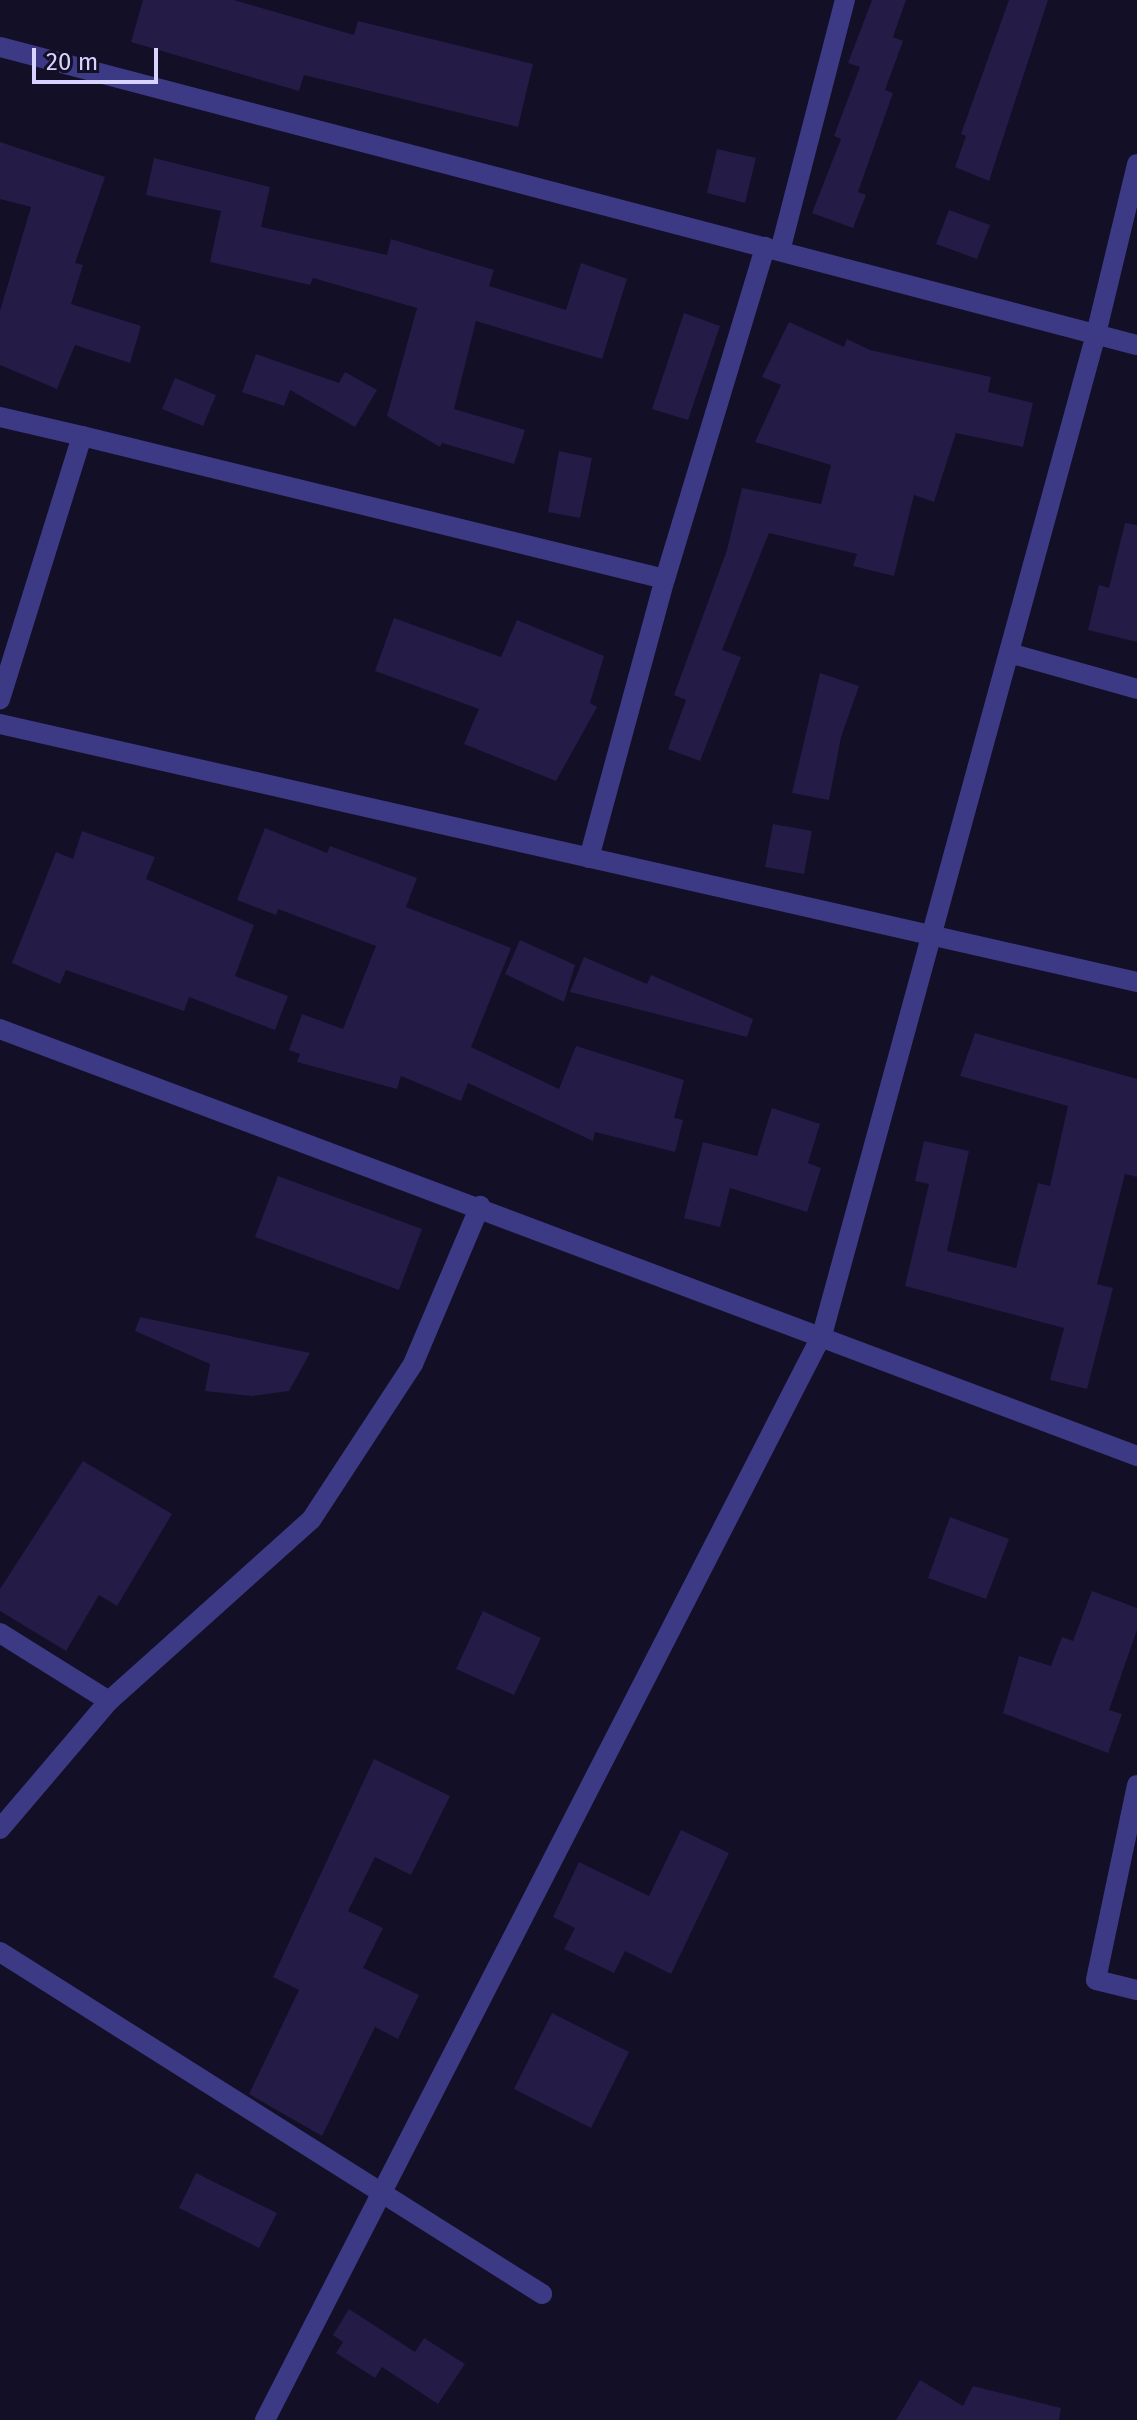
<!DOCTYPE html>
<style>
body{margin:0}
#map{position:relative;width:1137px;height:2420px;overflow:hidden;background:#130f26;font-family:"Fira Sans",sans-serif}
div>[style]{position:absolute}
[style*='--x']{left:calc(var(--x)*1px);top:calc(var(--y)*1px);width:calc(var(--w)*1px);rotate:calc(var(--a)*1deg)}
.building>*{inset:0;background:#241b47}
.street>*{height:20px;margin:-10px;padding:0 10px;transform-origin:10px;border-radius:10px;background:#3d3a85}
span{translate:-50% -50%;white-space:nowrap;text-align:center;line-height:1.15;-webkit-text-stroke:7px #130f26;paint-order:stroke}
.scale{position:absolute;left:32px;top:48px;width:126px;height:36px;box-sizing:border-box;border:4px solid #d9d4ff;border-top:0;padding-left:10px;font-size:24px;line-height:28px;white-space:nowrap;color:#d9d4ff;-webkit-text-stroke:6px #130f26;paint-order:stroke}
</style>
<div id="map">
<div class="building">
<div style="clip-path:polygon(143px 0,234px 0,354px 35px,358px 21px,533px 64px,518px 127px,304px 75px,299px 91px,131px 42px)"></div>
<div style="clip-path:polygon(872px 0,906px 0,893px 37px,903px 41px,885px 90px,893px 93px,858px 192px,866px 195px,853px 228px,812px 213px,841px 139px,834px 136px,860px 67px,848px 63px)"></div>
<div style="clip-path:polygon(1009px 0,1048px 0,989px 181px,955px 167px,966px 136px,961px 134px)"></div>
<div style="clip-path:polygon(0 142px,105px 177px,75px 263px,83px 265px,71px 304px,141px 326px,130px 363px,75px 345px,57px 389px,0 365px,0 311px,31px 207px,0 199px)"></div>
<div style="clip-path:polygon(717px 149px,756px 158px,745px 203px,707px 193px)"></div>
<div style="clip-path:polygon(154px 158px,270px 187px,261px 227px,387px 255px,391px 239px,494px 270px,489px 286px,566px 310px,581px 263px,627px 279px,602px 359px,476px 321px,454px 409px,525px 430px,514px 464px,442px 443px,440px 447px,387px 416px,417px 308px,313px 278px,310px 285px,210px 262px,221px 211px,146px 195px)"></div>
<div style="clip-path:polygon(949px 210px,990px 225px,977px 259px,936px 244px)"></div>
<div style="clip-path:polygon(684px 313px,720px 326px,688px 420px,652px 409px)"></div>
<div style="clip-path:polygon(789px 322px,844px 347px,847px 339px,870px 350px,991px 377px,988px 392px,1033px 403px,1023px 447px,956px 433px,934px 502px,914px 495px,894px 576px,853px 566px,857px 554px,769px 533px,722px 650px,741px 657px,700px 761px,668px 749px,686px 700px,674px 695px,727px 550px,742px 488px,821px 504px,831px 465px,755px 442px,781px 385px,762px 377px)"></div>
<div style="clip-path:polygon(256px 354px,339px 383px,345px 372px,377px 390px,355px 427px,290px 390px,284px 406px,242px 392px)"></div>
<div style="clip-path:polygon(175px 378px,216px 395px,203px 426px,162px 409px)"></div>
<div style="clip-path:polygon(559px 451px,592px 458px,580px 518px,548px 512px)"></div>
<div style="clip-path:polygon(1125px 523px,1137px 525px,1137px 642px,1088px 630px,1099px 585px,1109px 588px)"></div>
<div style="clip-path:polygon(394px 618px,501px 657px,517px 620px,604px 656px,590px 703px,597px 707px,556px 781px,464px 744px,479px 709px,375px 671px)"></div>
<div style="clip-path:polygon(820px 673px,859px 686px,841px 737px,829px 800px,792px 793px)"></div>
<div style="clip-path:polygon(773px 824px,812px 831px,804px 874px,765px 867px)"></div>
<div style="clip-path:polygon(265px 828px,327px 853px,330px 846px,417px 878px,406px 907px,511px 948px,471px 1047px,559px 1089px,576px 1046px,684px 1080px,674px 1118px,683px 1120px,675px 1152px,595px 1132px,593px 1141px,468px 1083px,461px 1101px,401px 1076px,397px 1089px,297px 1062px,300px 1054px,289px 1050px,302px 1014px,343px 1029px,376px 946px,278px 909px,276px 915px,237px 900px)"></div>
<div style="clip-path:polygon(82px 831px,155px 857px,146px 879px,254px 925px,235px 976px,288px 996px,275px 1030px,189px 997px,184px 1011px,66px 970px,60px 984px,12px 963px,56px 852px,73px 859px)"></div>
<div style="clip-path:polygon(520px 940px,575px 965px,564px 1002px,505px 974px)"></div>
<div style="clip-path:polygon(584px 957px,647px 984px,651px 975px,753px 1019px,747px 1037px,570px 992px)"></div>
<div style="clip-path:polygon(975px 1033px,1137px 1079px,1137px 1177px,1125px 1174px,1097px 1284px,1113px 1288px,1087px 1389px,1050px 1380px,1064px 1328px,905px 1286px,929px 1184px,915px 1181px,924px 1141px,969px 1151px,947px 1251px,1016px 1268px,1038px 1183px,1050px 1186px,1068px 1106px,960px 1076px)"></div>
<div style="clip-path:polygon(772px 1108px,820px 1124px,808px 1163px,821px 1168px,807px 1212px,730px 1188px,720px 1227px,684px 1218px,703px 1142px,757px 1156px)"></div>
<div style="clip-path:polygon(278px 1176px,422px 1229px,399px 1290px,255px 1237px)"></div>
<div style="clip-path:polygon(140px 1317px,310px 1353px,289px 1391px,252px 1396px,205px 1391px,210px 1364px,135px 1331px)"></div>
<div style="clip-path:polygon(83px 1461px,172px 1514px,117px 1606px,99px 1595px,66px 1651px,0 1611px,0 1589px)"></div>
<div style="clip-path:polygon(950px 1517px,1009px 1539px,986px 1599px,928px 1578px)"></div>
<div style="clip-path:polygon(1092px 1591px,1137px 1608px,1137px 1630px,1109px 1710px,1122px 1714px,1108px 1753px,1003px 1713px,1019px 1656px,1051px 1666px,1062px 1637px,1073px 1641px)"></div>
<div style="clip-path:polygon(483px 1611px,541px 1638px,514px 1695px,456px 1669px)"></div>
<div style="clip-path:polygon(374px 1759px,450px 1796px,411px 1875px,375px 1857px,348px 1911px,383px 1928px,363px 1968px,419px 1995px,398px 2039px,375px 2027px,322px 2136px,249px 2094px,299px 1990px,273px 1977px)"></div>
<div style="clip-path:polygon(681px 1830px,729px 1853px,671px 1974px,625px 1951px,614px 1973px,564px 1949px,575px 1928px,553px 1917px,579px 1862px,649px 1896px)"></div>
<div style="clip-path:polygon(552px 2013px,629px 2052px,591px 2128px,514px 2089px)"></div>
<div style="clip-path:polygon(196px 2173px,277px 2213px,259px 2248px,179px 2208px)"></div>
<div style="clip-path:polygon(349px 2309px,415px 2352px,424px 2338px,465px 2364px,438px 2404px,382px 2367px,375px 2378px,336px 2353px,343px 2342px,333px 2335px)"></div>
<div style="clip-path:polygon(920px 2380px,963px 2406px,973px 2386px,1061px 2408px,1059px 2420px,896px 2420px)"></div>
</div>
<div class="street">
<div style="--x:0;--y:47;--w:1175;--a:14.69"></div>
<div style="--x:780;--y:251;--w:259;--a:-75.5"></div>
<div style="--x:0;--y:417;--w:84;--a:13"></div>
<div style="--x:82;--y:436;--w:276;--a:107.3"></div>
<div style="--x:82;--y:436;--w:600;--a:13.78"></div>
<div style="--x:1009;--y:653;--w:133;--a:15.7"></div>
<div style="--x:0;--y:724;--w:1166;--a:12.78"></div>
<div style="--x:589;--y:858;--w:289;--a:-74.8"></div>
<div style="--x:665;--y:579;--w:347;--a:-73.2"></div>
<div style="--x:0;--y:1029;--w:1215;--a:20.58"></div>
<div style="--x:0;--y:1633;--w:128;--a:32"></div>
<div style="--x:1137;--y:1785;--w:199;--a:101.9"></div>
<div style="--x:1096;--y:1980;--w:42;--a:13.7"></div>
<div style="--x:0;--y:1829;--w:168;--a:-49.6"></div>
<div style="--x:109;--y:1701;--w:271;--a:-41.9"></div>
<div style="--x:311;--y:1520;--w:186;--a:-56.8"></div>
<div style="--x:413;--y:1364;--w:172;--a:-67"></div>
<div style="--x:0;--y:1952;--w:641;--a:32.25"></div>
<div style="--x:265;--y:2420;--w:1220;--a:-62.83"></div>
<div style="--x:822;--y:1335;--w:1038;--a:-74.69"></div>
<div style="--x:1096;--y:334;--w:175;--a:-76.4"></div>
</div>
<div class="scale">20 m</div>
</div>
